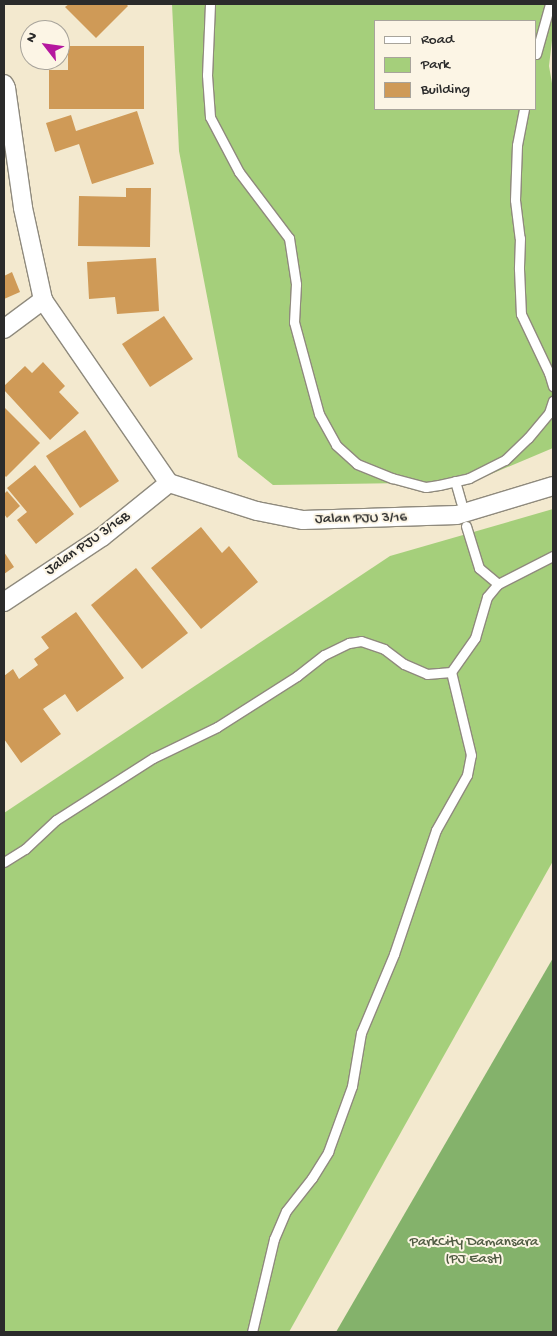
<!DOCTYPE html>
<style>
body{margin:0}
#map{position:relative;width:557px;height:1336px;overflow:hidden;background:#f3e9cf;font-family:"Gochi Hand",sans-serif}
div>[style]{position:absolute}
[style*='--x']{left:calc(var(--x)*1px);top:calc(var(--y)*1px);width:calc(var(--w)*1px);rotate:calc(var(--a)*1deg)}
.green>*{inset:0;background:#a5cf7b}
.forest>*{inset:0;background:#84b26b}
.building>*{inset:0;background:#cf9a57}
.roads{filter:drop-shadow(1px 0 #8f8a7d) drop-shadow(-1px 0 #8f8a7d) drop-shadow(0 1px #8f8a7d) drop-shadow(0 -1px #8f8a7d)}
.service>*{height:9px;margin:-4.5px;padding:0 4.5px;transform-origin:4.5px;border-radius:4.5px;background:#fff}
.minor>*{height:18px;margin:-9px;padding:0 9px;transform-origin:9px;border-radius:9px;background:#fff}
span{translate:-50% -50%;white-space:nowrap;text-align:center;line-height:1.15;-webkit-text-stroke:4px #fcf5e5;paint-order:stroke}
.street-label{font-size:15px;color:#2b2b2b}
.park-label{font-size:15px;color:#505c43}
.frame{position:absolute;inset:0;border:5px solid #2b2b2b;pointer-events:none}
.legend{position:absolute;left:374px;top:20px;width:162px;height:90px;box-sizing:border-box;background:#fcf5e5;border:1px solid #a8a49b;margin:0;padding:6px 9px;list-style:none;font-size:15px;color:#2b2b2b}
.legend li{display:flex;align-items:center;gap:10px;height:25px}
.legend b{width:25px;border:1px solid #a8a49b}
.north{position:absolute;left:20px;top:20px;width:50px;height:50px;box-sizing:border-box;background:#fcf5e5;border:1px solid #a8a49b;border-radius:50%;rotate:300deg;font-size:14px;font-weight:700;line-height:20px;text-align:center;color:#2b2b2b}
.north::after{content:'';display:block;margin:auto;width:18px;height:22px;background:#b5179e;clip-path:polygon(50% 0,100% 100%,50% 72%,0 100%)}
</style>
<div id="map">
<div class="green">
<div style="clip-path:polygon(evenodd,172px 4px,553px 4px,553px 32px,549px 66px,553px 89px,553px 448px,472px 482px,273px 485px,238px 457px,179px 151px,172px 4px,376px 21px,536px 21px,536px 109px,376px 109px,376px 21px)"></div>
<div style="clip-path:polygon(553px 509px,553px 861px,289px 1332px,4px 1332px,4px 813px,390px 556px)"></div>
</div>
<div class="forest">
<div style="clip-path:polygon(553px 958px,553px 1332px,336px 1332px)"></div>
</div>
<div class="building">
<div style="clip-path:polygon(69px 4px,126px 4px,128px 6px,96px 38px,65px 7px)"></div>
<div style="clip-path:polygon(68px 46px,144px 46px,144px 109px,49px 109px,49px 70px,68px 70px)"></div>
<div style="clip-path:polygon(137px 111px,154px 164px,92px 184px,79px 144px,55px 152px,46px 123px,71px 115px,76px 131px)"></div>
<div style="clip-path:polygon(126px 188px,151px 188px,150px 247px,78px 246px,79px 196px,126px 197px)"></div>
<div style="clip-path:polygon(156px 258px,159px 311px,117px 314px,115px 297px,89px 299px,87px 262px)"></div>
<div style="clip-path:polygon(12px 272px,20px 292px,4px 299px,4px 276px)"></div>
<div style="clip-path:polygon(164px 316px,193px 359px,150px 387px,122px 344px)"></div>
<div style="clip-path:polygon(43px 362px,65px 386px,59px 392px,79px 413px,50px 440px,4px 390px,4px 386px,25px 366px,32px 373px)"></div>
<div style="clip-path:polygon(4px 407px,40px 443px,6px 477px,4px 475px)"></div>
<div style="clip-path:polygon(85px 430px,119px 481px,80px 508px,46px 456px)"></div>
<div style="clip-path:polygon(35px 465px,74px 514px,36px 544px,17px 520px,27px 512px,7px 488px)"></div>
<div style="clip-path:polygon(7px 491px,20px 506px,7px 518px,4px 514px,4px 494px)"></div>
<div style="clip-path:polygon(201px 527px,222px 553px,229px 546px,258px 582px,201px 629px,151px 568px)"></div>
<div style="clip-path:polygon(4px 552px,14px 567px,4px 574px)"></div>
<div style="clip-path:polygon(136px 568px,188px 633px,142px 669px,91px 605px)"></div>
<div style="clip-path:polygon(76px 612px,124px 678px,77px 712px,65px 694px,43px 709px,61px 734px,21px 763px,4px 739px,4px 676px,13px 669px,19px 679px,38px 665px,34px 659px,49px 648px,41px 637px)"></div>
</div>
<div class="roads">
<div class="service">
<div style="--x:210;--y:4;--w:71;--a:92.4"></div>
<div style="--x:207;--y:75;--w:42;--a:85.9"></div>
<div style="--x:210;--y:117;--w:62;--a:62.2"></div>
<div style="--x:239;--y:172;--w:83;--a:52.9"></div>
<div style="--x:289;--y:238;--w:47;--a:81.3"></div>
<div style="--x:296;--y:284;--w:38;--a:93"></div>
<div style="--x:294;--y:322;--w:95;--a:74.8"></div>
<div style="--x:319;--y:414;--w:35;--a:61"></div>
<div style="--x:336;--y:445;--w:28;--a:42"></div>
<div style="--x:357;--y:464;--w:38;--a:22"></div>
<div style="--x:392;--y:478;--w:35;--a:15"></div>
<div style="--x:426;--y:487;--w:13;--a:-9"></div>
<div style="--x:439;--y:485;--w:31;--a:-13"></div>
<div style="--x:469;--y:478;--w:40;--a:-26.6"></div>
<div style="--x:505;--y:460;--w:32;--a:-44"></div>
<div style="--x:528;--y:438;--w:33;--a:-50"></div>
<div style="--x:549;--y:413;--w:13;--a:-72"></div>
<div style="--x:536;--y:54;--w:52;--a:-74.4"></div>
<div style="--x:524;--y:109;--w:37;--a:101"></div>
<div style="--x:517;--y:145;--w:55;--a:92.1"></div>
<div style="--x:515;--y:200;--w:38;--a:83"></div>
<div style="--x:520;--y:238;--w:31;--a:92"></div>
<div style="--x:519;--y:269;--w:45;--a:87.5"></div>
<div style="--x:521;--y:314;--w:65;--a:64.6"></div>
<div style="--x:549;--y:373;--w:14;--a:73"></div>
<div style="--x:455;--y:481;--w:22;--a:74"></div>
<div style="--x:466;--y:526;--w:44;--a:72.8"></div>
<div style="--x:479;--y:568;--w:25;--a:40"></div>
<div style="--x:4;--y:862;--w:25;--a:-32"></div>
<div style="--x:25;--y:849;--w:42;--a:-43.1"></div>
<div style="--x:56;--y:820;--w:115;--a:-32.6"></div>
<div style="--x:153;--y:758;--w:71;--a:-25.8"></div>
<div style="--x:217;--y:727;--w:95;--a:-32.5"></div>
<div style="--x:297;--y:676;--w:34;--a:-38"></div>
<div style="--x:324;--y:655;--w:28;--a:-26"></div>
<div style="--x:349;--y:643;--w:12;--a:-9"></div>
<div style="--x:361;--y:641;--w:24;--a:19"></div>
<div style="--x:384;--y:649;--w:25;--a:37"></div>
<div style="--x:404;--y:664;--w:25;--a:23"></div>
<div style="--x:427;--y:674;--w:24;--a:-5"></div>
<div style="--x:451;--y:672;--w:42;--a:-54.8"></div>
<div style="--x:475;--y:638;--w:43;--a:-73.7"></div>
<div style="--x:487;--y:597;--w:17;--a:-50"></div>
<div style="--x:498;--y:584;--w:62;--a:-27"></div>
<div style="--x:252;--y:1332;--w:96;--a:-76.7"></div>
<div style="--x:274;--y:1239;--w:30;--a:-67"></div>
<div style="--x:286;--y:1211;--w:42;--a:-51.8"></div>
<div style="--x:312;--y:1178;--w:31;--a:-58"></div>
<div style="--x:328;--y:1152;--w:70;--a:-70"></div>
<div style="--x:352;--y:1086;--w:54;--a:-80.4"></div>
<div style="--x:361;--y:1033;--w:86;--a:-67.3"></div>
<div style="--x:394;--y:954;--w:131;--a:-71.3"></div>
<div style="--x:436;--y:830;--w:63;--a:-60.6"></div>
<div style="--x:467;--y:775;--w:20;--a:-79"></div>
<div style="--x:471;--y:755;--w:85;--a:-103.5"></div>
</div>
<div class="minor">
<div style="--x:4;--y:84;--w:4;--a:63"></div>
<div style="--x:6;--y:88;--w:121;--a:81.9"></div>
<div style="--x:23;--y:208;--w:94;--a:77.7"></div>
<div style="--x:43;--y:300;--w:222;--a:55.5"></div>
<div style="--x:4;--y:329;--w:49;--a:-36.6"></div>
<div style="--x:169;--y:483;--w:92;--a:17.7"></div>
<div style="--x:257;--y:511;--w:47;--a:11.1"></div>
<div style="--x:303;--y:520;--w:154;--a:-1.9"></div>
<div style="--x:457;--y:515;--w:100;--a:-16.8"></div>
<div style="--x:4;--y:602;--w:118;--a:-33.6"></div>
<div style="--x:102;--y:537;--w:86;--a:-38.9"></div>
</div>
</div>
<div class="street-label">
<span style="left:361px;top:519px;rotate:-1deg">Jalan PJU 3/16</span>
<span style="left:88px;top:544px;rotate:-35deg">Jalan PJU 3/16B</span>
</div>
<div class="park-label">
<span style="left:474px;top:1251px">ParkCity Damansara<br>(PJ East)</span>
</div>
<div class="frame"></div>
<ul class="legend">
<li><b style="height:6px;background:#fff"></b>Road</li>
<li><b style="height:14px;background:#a5cf7b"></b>Park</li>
<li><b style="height:14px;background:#cf9a57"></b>Building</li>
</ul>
<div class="north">N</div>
</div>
